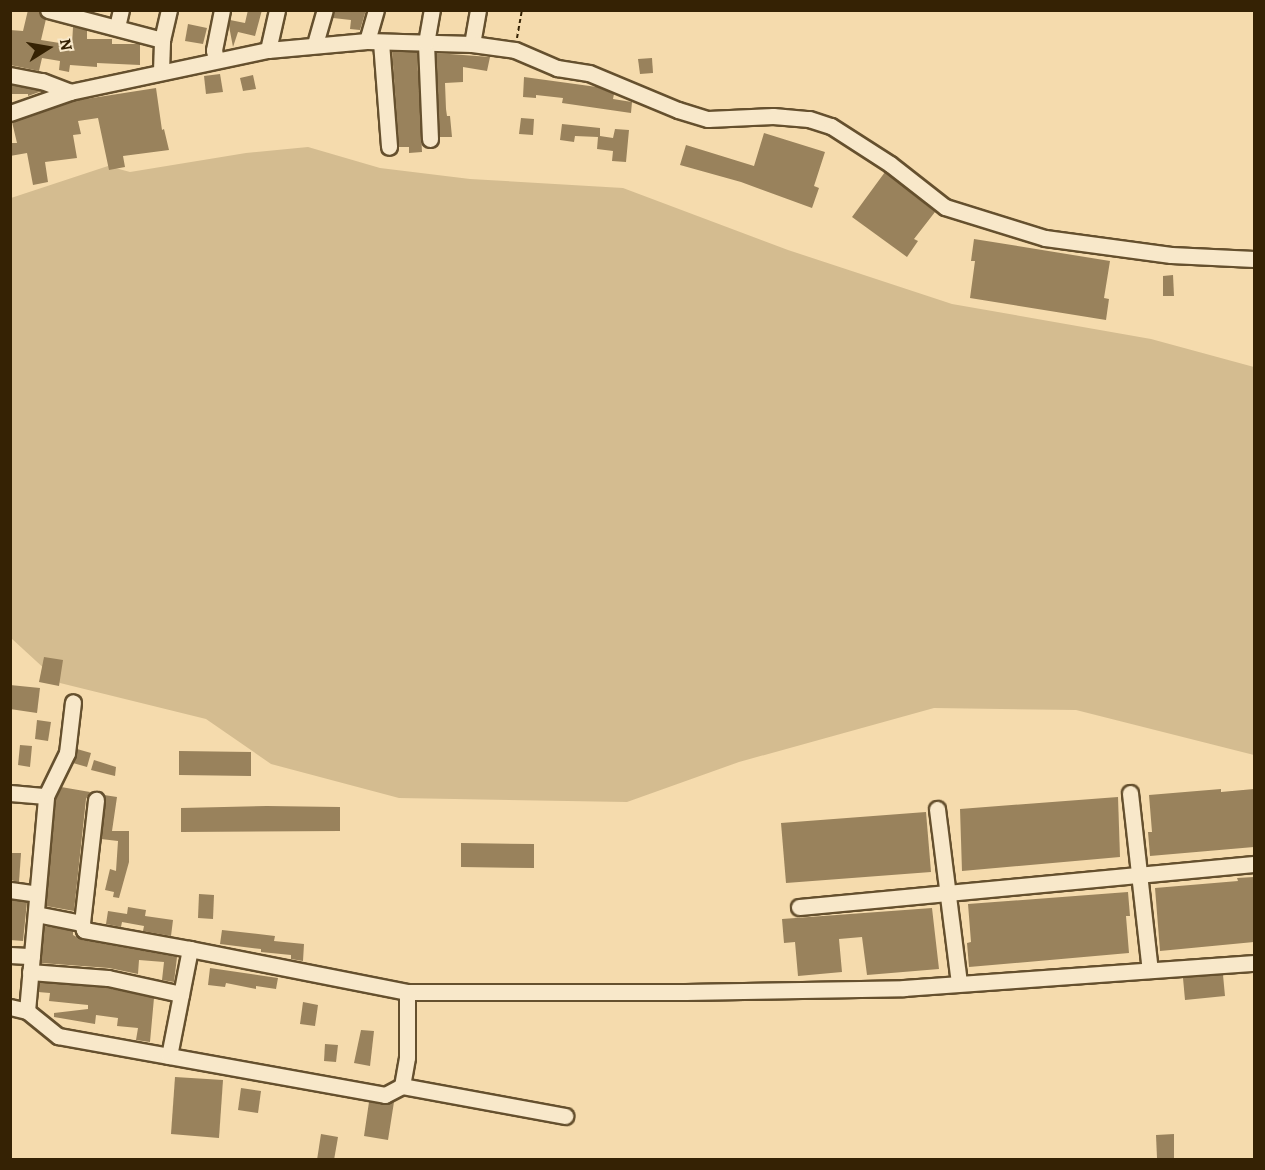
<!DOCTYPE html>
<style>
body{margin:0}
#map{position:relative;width:1265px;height:1170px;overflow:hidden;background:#f5dbad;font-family:Alegreya,serif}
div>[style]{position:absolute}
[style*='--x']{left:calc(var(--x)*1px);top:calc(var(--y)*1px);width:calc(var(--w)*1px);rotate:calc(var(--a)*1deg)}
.green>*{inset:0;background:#d4bc90}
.building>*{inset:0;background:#99825c}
.path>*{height:2px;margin-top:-1px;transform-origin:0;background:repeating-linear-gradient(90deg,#352204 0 4.5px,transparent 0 7.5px)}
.roads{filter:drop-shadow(2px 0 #65502e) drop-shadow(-2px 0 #65502e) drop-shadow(0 2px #65502e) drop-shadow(0 -2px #65502e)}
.minor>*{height:15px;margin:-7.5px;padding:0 7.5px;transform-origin:7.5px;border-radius:7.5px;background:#f8e8ca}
span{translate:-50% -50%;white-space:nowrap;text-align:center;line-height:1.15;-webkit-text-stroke:4.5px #f8e8ca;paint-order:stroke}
.frame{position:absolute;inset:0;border:12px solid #352204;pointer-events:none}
.north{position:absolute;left:18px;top:18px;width:60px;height:60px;-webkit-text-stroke:4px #f8e8ca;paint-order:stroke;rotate:79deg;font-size:16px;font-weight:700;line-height:24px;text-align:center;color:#352204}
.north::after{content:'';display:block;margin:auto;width:21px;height:27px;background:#352204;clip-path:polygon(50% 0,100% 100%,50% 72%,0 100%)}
</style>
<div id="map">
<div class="green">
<div style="clip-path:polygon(308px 147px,380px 168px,470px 179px,623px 188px,788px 250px,952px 304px,1151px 339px,1254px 367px,1254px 755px,1076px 710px,934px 708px,739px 762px,627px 802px,399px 798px,271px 764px,206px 719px,60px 683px,11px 638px,11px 198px,108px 166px,130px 172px,246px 153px)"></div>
</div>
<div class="building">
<div style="clip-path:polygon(28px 10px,39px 11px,46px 19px,41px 40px,72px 45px,73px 27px,87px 30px,87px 39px,112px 39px,112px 44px,140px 44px,140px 65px,97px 63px,97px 67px,70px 65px,69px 72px,59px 70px,60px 61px,42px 58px,39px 71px,10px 65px,10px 30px,23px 31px)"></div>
<div style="clip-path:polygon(248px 10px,262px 10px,255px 36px,238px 32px,233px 47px,229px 26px,230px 20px,245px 23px)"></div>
<div style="clip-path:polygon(334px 10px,366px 10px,360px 30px,350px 29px,351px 20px,333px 18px)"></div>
<div style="clip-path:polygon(188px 24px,207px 28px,203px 44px,185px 41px)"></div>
<div style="clip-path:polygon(392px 51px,417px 52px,422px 152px,409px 153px,409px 147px,399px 147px)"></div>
<div style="clip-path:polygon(436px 53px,490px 57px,487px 71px,463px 67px,463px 82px,445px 83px,446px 109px,447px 116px,450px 116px,452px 137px,440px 137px)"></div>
<div style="clip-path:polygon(652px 58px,653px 73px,640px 74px,638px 59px)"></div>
<div style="clip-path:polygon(220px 74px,223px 92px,206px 94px,204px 76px)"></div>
<div style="clip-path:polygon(253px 75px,256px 89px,243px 91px,240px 78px)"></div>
<div style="clip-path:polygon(524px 77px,597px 87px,614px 94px,613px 99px,632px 102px,631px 113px,562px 103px,563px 98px,536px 95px,536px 98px,523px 97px)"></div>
<div style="clip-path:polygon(10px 85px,39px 90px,42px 91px,28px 96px,28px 94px,10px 94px)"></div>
<div style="clip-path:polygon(156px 88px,162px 130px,164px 129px,169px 150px,123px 156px,125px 167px,109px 170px,98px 118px,78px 121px,81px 134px,73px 135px,77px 158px,45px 162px,48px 182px,33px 185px,27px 153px,10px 156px,10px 143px,17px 143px,12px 122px,73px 101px)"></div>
<div style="clip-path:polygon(521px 118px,534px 119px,533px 135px,519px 134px)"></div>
<div style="clip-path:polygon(562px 124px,600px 128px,600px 136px,613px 138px,615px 129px,629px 130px,626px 162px,612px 161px,613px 151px,597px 149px,598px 137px,575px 136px,574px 142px,560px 140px)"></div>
<div style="clip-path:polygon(764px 133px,825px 152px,814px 186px,819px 188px,812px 208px,741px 182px,680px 165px,686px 145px,754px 166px)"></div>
<div style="clip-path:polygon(885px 172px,935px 212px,914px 239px,918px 241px,907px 257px,852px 217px)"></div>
<div style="clip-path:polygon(974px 239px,1110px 261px,1104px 298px,1109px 299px,1106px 320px,970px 298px,975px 261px,971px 261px)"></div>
<div style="clip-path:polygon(1173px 275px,1174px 296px,1163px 296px,1163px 276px)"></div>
<div style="clip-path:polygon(44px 657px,63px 660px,59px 686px,39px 682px)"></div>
<div style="clip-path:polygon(10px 685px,40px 688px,37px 713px,10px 709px)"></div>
<div style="clip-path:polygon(37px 720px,51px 722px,48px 741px,35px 739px)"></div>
<div style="clip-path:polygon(20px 745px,32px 746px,30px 767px,18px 765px)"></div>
<div style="clip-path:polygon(77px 749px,91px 753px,87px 767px,73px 763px)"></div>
<div style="clip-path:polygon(179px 751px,251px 752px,251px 776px,179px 775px)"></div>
<div style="clip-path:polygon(94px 760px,116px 767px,115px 776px,91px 770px)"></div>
<div style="clip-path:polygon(61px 787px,90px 792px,86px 799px,74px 911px,46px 906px,56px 799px)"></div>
<div style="clip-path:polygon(1221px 789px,1221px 792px,1254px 789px,1254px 847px,1150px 856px,1148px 832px,1152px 832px,1149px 795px)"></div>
<div style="clip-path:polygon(104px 795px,117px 797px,112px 831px,129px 831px,129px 862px,119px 898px,113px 897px,114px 892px,105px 890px,110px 869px,116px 871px,118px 841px,101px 839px,106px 801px)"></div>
<div style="clip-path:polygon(1118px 797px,1120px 857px,962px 871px,960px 809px)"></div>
<div style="clip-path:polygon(267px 806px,340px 807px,340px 831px,181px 832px,181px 808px)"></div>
<div style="clip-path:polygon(926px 812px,931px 872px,786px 883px,781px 823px)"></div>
<div style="clip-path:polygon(461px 843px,534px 844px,534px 868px,461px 867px)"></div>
<div style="clip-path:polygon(10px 853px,21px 853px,19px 882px,10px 880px)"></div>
<div style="clip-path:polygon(1254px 877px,1254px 942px,1160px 951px,1155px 888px,1238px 881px,1237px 878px)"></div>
<div style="clip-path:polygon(1128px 892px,1130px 916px,1126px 916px,1129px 953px,969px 967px,967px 943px,971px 942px,968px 904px)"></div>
<div style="clip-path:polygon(199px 894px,214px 895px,213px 919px,198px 918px)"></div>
<div style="clip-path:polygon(10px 900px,27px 902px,23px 941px,10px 940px)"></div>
<div style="clip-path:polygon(128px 907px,146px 910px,145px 916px,173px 920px,171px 936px,143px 931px,144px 926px,122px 922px,121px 927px,106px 924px,108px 911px,127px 914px)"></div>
<div style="clip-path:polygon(932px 908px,939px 969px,867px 975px,862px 937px,839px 939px,842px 972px,798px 976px,795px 942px,784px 943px,782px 919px)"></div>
<div style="clip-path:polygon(44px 926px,73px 931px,73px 935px,82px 940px,177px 957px,174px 982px,162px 980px,164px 962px,139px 960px,138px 974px,109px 968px,41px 963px)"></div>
<div style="clip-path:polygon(222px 930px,275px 936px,274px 941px,304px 944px,303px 961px,291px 959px,291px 955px,261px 952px,261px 949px,220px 944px)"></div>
<div style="clip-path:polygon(210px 968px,278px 978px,276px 989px,256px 986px,256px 989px,226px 983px,225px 987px,208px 985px)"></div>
<div style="clip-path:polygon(1223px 975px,1225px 996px,1185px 1000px,1183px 978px)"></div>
<div style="clip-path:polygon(39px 982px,107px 988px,154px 998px,150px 1042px,136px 1040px,138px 1028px,117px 1026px,118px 1018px,96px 1015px,95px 1024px,54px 1017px,54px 1013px,88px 1009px,88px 1005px,49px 1001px,50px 993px,38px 992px)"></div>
<div style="clip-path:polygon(303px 1002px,318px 1005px,315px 1026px,300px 1024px)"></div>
<div style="clip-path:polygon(361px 1030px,374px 1031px,370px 1066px,354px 1063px)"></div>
<div style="clip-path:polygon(325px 1044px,338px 1045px,336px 1062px,324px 1061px)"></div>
<div style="clip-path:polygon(175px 1077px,223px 1080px,219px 1138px,171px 1134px)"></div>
<div style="clip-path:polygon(241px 1088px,261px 1091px,258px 1113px,238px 1110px)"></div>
<div style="clip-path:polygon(369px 1102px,384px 1105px,394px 1102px,388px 1140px,364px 1136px)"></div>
<div style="clip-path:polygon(321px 1134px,338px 1137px,334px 1160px,317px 1160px)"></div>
<div style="clip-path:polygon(1174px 1134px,1174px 1158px,1157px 1158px,1156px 1135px)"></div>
</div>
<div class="path">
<div style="--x:517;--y:38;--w:28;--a:-80"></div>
</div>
<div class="roads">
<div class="minor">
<div style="--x:48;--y:10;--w:118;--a:14.7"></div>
<div style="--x:117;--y:27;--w:17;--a:-77"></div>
<div style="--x:367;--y:41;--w:32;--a:-74"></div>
<div style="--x:381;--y:42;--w:105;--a:85.6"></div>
<div style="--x:315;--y:44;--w:35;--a:-74"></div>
<div style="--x:472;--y:44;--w:35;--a:-80"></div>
<div style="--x:268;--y:50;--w:41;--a:-77.3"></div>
<div style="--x:216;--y:59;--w:9;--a:-103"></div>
<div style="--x:214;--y:50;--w:41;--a:-78.7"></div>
<div style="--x:161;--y:71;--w:31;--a:-88"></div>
<div style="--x:162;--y:40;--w:31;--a:-77"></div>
<div style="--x:10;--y:75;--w:33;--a:11"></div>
<div style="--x:42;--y:81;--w:30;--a:21"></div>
<div style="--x:10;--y:113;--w:64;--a:-19.3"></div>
<div style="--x:70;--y:92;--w:202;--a:-12"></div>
<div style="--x:268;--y:50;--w:99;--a:-5.2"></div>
<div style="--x:367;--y:41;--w:105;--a:1.6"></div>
<div style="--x:472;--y:44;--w:43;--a:7.9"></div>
<div style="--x:515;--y:50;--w:46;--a:23.2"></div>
<div style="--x:557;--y:68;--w:32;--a:9"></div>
<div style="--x:589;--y:73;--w:96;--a:22.6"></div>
<div style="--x:678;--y:110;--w:31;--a:17"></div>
<div style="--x:708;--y:119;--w:65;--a:-2.6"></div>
<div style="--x:773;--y:116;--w:36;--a:5"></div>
<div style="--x:809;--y:119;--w:23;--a:18"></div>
<div style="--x:831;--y:126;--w:70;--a:32.8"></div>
<div style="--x:890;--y:164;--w:70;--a:38"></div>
<div style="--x:945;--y:207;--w:105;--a:17.2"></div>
<div style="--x:1045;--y:238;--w:127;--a:7.7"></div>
<div style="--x:1171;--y:255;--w:83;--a:2.8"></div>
<div style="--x:430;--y:139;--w:96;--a:-92.4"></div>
<div style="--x:426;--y:43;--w:34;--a:-80"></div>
<div style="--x:10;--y:793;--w:36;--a:5"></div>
<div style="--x:1130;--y:793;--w:178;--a:83.6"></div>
<div style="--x:937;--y:809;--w:175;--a:82.8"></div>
<div style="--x:10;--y:890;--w:27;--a:8"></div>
<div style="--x:799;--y:907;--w:457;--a:-5.4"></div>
<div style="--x:36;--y:914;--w:47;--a:11.1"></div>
<div style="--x:82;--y:923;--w:7;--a:74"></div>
<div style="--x:84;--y:930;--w:108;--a:10.2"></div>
<div style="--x:82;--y:923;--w:124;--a:-83.5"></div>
<div style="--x:10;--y:955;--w:22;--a:3"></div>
<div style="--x:30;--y:972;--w:78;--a:4.4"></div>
<div style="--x:108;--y:978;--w:75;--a:12.4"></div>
<div style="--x:10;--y:1007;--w:17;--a:13"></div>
<div style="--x:27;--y:1011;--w:40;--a:39"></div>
<div style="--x:58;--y:1036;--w:332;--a:10.2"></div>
<div style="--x:385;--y:1095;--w:19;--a:-28"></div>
<div style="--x:402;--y:1086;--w:29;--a:-80"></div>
<div style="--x:407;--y:1057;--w:65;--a:-90"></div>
<div style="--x:27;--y:1011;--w:216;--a:-84.9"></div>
<div style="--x:46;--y:796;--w:48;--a:-64"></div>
<div style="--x:67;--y:753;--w:51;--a:-83.3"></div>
<div style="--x:169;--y:1056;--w:109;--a:-78.9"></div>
<div style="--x:190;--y:949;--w:221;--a:11.2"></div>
<div style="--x:407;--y:992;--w:278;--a:0"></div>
<div style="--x:685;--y:992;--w:219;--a:-1"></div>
<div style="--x:904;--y:988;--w:351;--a:-4.1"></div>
<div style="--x:402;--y:1086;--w:166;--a:10.4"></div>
</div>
</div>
<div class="frame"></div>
<div class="north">N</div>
</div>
